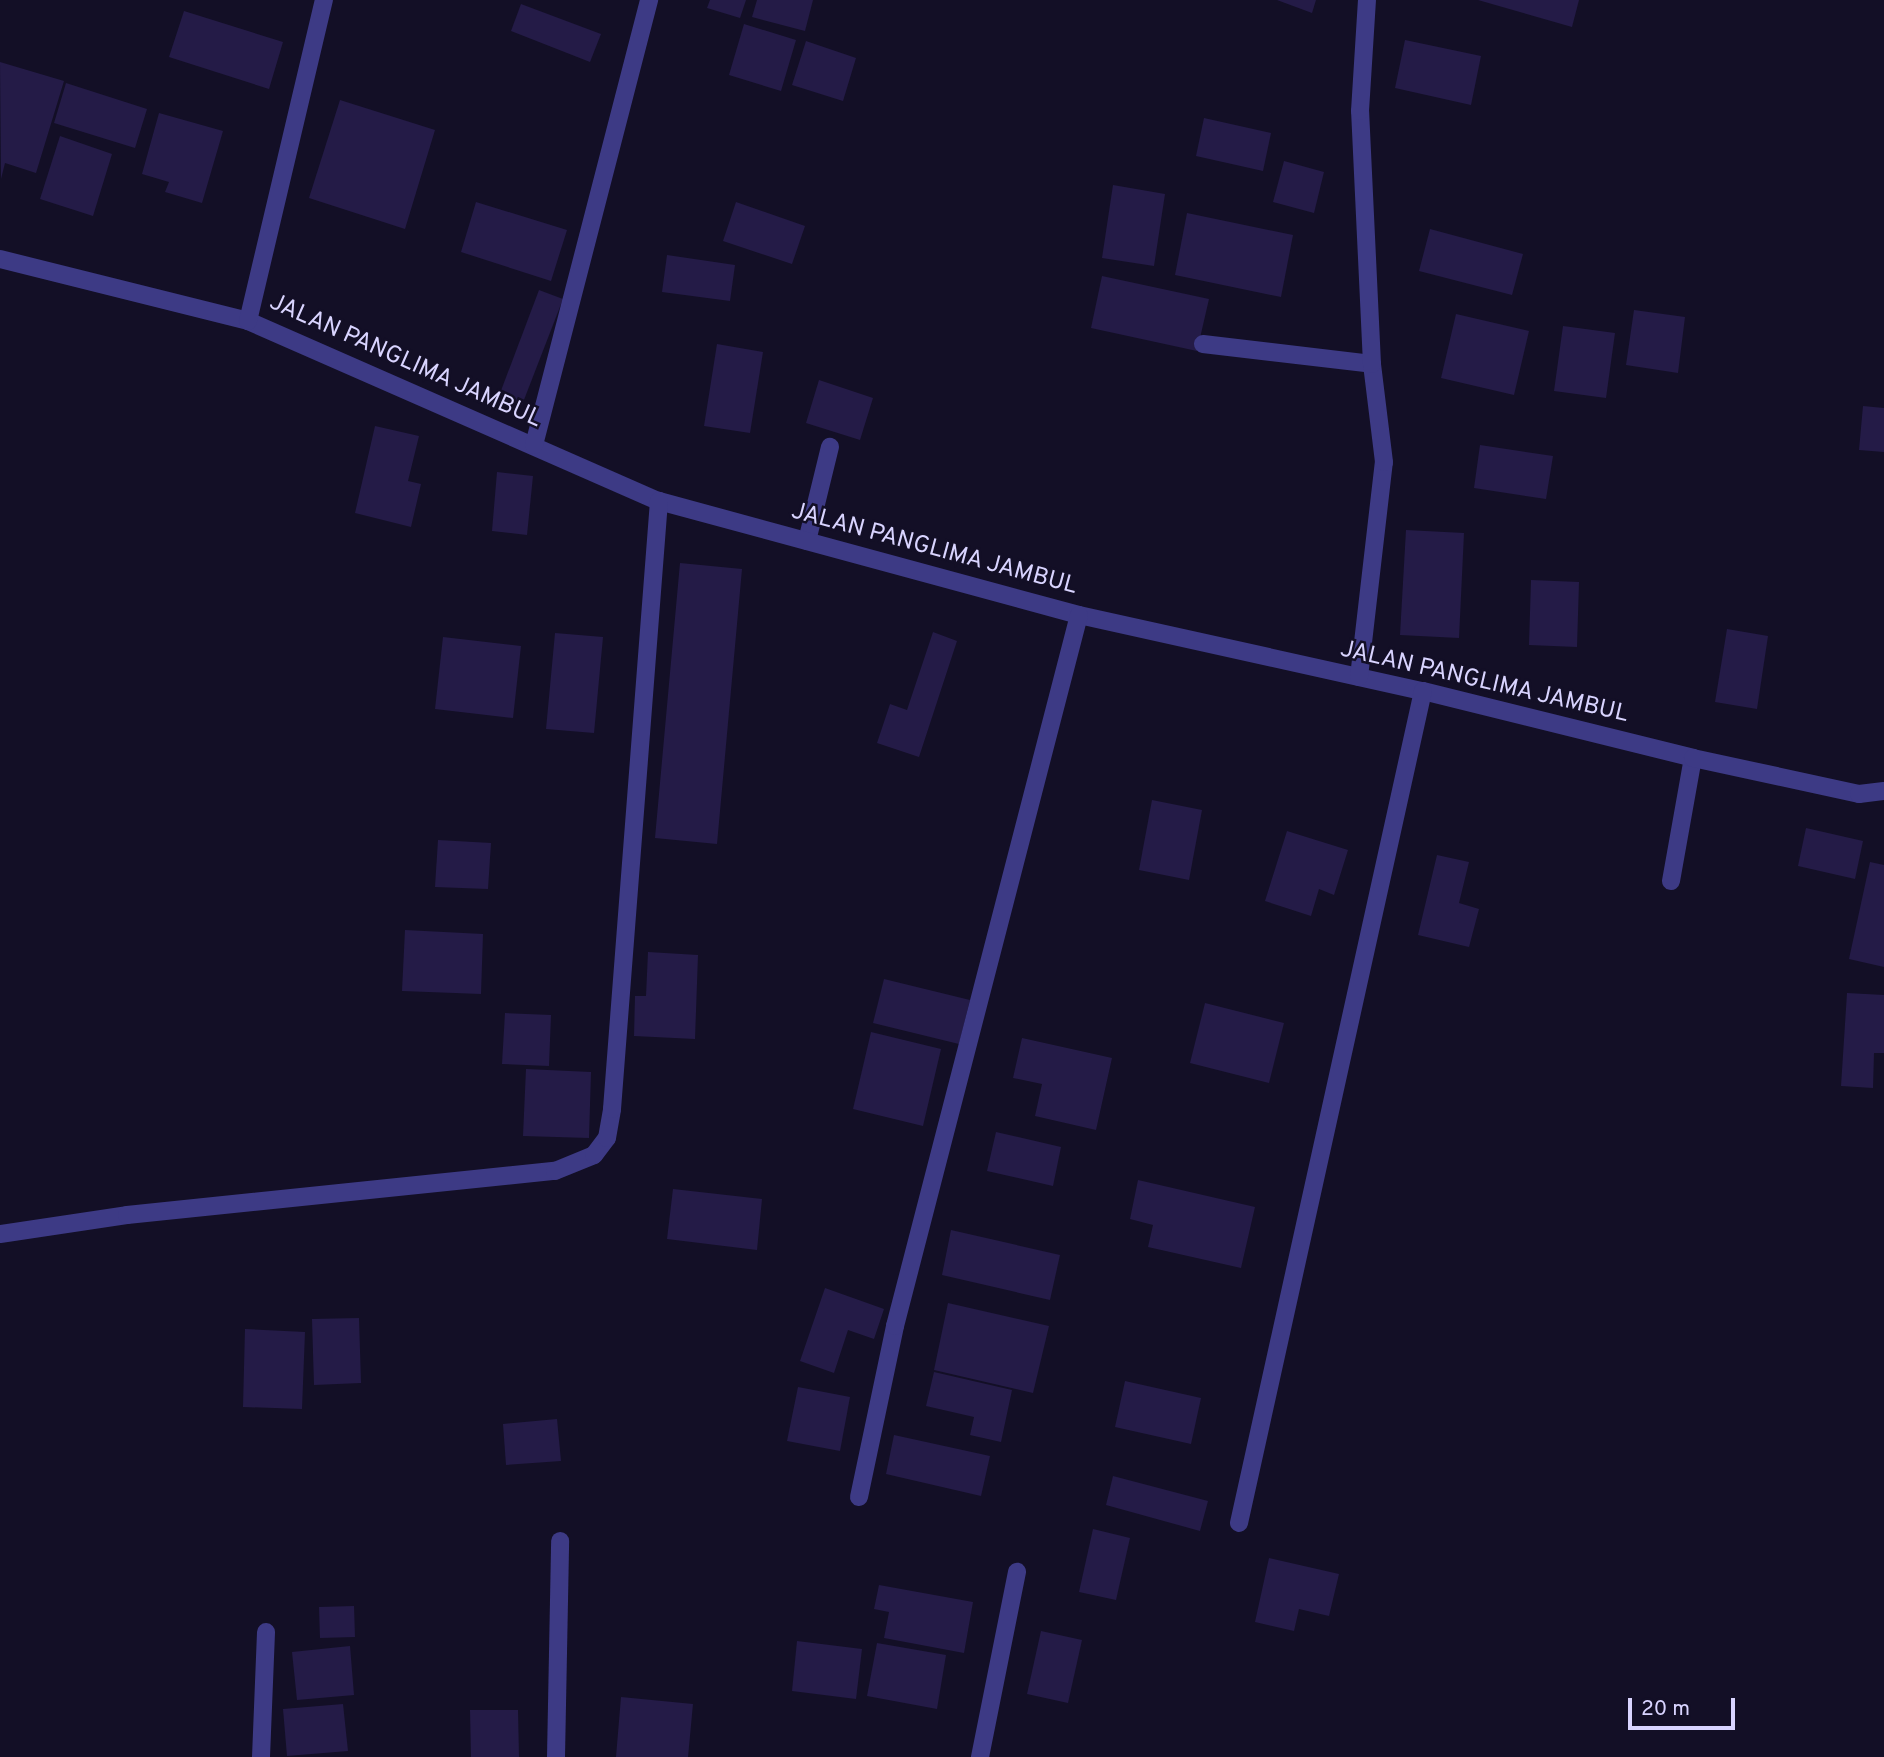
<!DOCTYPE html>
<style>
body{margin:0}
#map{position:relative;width:1884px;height:1757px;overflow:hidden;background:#130f26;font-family:Overpass,sans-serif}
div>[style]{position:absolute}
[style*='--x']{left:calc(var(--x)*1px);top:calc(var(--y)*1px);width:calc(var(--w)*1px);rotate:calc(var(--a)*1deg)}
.building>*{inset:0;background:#241b47}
.lane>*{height:18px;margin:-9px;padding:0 9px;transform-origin:9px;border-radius:9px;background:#3d3a85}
.street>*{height:18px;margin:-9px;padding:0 9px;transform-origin:9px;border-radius:9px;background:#3d3a85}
span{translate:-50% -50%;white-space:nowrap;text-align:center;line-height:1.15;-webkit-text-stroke:5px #130f26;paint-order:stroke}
.street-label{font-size:24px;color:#d9d4ff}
.scale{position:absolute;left:1628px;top:1698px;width:107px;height:32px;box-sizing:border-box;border:4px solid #d9d4ff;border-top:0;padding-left:9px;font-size:21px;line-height:24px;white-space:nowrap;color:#d9d4ff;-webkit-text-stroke:5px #130f26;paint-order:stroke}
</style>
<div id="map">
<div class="building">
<div style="clip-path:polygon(710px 0,746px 0,740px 18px,707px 8px)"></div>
<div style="clip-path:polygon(757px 0,813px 0,805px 31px,752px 17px)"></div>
<div style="clip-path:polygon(1277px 0,1316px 0,1312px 13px)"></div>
<div style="clip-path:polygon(1478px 0,1579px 0,1572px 27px)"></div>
<div style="clip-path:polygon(521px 4px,601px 34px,590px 62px,511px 31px)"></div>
<div style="clip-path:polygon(184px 11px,283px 42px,269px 89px,169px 57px)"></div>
<div style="clip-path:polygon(744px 24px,796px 40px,781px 91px,729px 75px)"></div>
<div style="clip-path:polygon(1405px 40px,1481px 56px,1471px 105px,1395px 88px)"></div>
<div style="clip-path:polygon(806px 41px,856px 58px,843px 101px,792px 85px)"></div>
<div style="clip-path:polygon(0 62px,64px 81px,36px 173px,5px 163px,1px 179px)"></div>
<div style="clip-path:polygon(66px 83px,147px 109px,135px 148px,54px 123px)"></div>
<div style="clip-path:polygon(340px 100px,435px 130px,405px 229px,309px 198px)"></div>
<div style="clip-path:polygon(159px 113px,223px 131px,202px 203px,165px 192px,169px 182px,142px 174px)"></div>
<div style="clip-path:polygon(1204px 118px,1271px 133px,1263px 171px,1196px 156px)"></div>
<div style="clip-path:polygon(60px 136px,112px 154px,93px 216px,40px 199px)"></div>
<div style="clip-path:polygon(1284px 161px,1324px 172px,1314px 213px,1273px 202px)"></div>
<div style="clip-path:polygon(1113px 185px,1165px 194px,1154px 266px,1102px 258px)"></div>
<div style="clip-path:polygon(476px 202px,567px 230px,551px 281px,461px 252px)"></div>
<div style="clip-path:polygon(736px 202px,805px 226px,792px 264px,723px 241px)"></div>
<div style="clip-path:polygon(1187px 213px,1293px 235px,1281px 297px,1175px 275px)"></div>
<div style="clip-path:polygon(1430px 229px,1523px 254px,1512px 295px,1419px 271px)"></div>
<div style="clip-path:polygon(667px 255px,735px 265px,730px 301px,662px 292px)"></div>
<div style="clip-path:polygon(1102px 276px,1209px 299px,1197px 351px,1091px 328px)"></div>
<div style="clip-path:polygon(539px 290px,563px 299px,522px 405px,499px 396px)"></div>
<div style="clip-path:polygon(1634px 310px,1685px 317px,1678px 373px,1626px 365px)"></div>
<div style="clip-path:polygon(1456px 314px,1529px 331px,1514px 395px,1441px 378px)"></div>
<div style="clip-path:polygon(1563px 326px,1615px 333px,1606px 398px,1554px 391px)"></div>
<div style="clip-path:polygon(717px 344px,763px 352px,750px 433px,704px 426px)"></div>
<div style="clip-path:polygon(819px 380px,873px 398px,860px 440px,806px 423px)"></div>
<div style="clip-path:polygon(1863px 406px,1884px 408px,1884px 452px,1859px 450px)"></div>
<div style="clip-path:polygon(375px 426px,419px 436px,408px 481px,421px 484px,411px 527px,355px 513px)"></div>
<div style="clip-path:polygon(1480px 445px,1553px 456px,1546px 499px,1474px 488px)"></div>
<div style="clip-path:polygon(497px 472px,533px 476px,527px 535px,492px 531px)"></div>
<div style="clip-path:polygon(1406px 530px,1464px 533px,1459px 638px,1400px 635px)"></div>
<div style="clip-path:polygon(680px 563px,742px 569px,717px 844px,655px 838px)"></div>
<div style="clip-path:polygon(1531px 580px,1579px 582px,1577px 647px,1529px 645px)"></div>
<div style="clip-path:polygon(1727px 629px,1768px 636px,1757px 709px,1715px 702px)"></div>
<div style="clip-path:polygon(933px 632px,957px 641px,919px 757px,877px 743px,890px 704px,907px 710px)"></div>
<div style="clip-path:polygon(555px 633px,603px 637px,594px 733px,546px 729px)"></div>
<div style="clip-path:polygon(443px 637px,521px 646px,513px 718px,435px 709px)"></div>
<div style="clip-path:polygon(1152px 800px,1202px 810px,1189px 880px,1139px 870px)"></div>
<div style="clip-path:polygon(1806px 828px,1863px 841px,1855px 879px,1798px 866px)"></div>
<div style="clip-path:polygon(1287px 831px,1348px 850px,1334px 895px,1319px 889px,1311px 916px,1265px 901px)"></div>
<div style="clip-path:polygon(438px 840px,491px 843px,488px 889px,435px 887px)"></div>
<div style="clip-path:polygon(1437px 855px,1469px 862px,1459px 903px,1479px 909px,1469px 947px,1418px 935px)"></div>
<div style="clip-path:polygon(1870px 862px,1884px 865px,1884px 967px,1849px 959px)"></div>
<div style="clip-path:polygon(405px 930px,483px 934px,481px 994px,402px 991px)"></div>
<div style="clip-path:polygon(648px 952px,698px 955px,695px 1039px,634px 1036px,635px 996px,646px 996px)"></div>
<div style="clip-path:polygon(884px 979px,970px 1000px,959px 1044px,873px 1023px)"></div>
<div style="clip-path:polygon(1847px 993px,1884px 995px,1884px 1053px,1874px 1053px,1873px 1088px,1841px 1086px)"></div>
<div style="clip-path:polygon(1205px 1003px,1284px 1023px,1269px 1083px,1190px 1063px)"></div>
<div style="clip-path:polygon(505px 1013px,551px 1015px,549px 1066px,502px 1064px)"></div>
<div style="clip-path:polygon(871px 1032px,941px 1049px,923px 1126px,853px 1109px)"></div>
<div style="clip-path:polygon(1022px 1038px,1112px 1058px,1096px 1130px,1035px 1116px,1042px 1084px,1013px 1078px)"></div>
<div style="clip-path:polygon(526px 1069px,591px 1072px,589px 1138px,523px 1136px)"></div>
<div style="clip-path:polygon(996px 1132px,1061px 1147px,1053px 1186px,987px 1171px)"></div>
<div style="clip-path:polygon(1138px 1180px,1255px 1207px,1241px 1268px,1148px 1247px,1153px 1225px,1130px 1219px)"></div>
<div style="clip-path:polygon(673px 1189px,762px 1199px,757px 1250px,667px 1239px)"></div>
<div style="clip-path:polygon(951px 1230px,1060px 1255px,1050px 1300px,942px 1275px)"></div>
<div style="clip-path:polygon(825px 1288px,884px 1309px,874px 1339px,848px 1330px,834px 1373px,800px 1361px)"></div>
<div style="clip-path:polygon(948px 1303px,1049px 1326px,1033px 1393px,934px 1370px)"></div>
<div style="clip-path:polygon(359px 1318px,361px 1383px,314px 1385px,312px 1319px)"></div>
<div style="clip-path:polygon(245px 1329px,305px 1332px,302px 1409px,243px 1407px)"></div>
<div style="clip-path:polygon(934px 1372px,1012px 1390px,1001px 1442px,970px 1435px,974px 1417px,926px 1406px)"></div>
<div style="clip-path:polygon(1125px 1381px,1201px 1398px,1191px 1444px,1115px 1427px)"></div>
<div style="clip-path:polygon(798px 1387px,850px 1397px,840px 1451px,787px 1441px)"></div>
<div style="clip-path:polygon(557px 1419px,561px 1461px,506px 1465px,503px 1424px)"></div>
<div style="clip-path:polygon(894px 1435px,990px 1456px,981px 1496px,886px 1474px)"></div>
<div style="clip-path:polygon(1113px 1476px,1208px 1501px,1200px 1531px,1106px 1505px)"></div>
<div style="clip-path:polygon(1093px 1529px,1130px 1538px,1116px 1600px,1079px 1592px)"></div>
<div style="clip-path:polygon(1269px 1558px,1339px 1574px,1329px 1616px,1299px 1609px,1294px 1631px,1255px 1622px)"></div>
<div style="clip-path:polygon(879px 1585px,973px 1602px,964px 1653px,884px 1638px,889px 1612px,874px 1609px)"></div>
<div style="clip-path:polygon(354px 1606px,355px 1637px,320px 1638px,319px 1607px)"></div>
<div style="clip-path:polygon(1041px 1631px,1082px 1640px,1068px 1703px,1027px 1694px)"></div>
<div style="clip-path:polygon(797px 1641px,862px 1649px,856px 1699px,792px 1691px)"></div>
<div style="clip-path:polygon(877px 1643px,946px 1655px,937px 1709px,867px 1696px)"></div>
<div style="clip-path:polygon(350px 1646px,354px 1695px,297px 1700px,292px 1652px)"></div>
<div style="clip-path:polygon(621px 1697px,693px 1704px,688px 1757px,616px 1757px)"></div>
<div style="clip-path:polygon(343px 1704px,348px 1751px,287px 1756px,283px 1709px)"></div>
<div style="clip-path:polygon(470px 1710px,518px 1710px,519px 1757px,471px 1757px)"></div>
</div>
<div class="lane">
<div style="--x:1203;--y:344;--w:170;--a:6.7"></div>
<div style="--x:807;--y:541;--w:97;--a:-76.3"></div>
<div style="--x:1671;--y:881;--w:125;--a:-79.9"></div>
<div style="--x:556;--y:1757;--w:216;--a:-88.9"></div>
</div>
<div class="street">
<div style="--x:0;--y:259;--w:256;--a:14"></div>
<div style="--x:248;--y:321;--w:449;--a:23.7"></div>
<div style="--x:659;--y:501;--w:435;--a:15.2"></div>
<div style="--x:1079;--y:615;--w:352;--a:12.5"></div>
<div style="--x:1423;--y:691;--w:278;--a:13.9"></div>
<div style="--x:1693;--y:758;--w:170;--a:12.2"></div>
<div style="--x:1859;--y:794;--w:25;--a:-7"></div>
<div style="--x:248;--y:321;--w:330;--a:-76.7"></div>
<div style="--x:534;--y:445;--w:460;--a:-75.5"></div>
<div style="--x:1359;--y:677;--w:216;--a:-83.4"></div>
<div style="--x:1384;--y:462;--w:99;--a:-97"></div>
<div style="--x:1372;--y:364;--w:253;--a:-92.7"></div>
<div style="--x:1360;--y:111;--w:111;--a:-86.4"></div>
<div style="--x:0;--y:1234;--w:128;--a:-8.5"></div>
<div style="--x:127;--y:1215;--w:430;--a:-5.9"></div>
<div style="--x:555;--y:1171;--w:42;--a:-22.3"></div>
<div style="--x:594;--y:1155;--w:21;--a:-53"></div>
<div style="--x:607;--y:1138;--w:29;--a:-80"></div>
<div style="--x:612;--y:1109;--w:610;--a:-85.58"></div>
<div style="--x:859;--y:1497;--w:175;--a:-78.1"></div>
<div style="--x:895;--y:1326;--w:734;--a:-75.49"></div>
<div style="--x:1239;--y:1523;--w:852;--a:-77.53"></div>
<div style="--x:261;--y:1757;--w:125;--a:-87.7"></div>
<div style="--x:980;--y:1757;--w:189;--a:-78.7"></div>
</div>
<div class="street-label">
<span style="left:405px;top:362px;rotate:24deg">JALAN PANGLIMA JAMBUL</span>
<span style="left:934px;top:550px;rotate:15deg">JALAN PANGLIMA JAMBUL</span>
<span style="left:1484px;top:683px;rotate:13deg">JALAN PANGLIMA JAMBUL</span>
</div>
<div class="scale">20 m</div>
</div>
